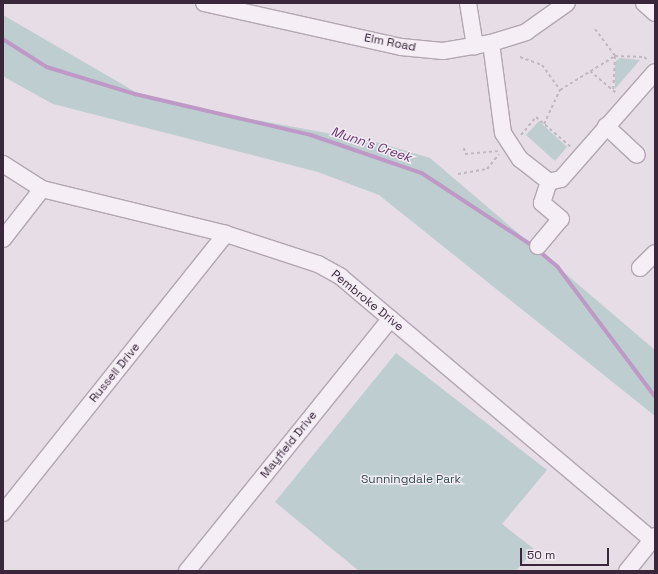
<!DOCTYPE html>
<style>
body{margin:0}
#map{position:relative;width:658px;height:574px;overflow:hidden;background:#e6dde6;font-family:"Space Grotesk",sans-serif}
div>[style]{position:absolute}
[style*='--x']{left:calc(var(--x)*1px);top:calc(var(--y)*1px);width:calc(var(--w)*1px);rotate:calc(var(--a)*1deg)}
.green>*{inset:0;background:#beced0}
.stream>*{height:3.5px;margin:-1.75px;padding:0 1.75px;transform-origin:1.75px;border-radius:1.75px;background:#be99c5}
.path>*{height:2px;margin-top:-1px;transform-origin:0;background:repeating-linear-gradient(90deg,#c1b7c1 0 3px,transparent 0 6px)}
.roads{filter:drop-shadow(1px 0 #b3a6b3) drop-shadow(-1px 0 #b3a6b3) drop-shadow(0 1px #b3a6b3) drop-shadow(0 -1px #b3a6b3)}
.minor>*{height:16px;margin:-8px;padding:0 8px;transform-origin:8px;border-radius:8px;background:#f5eff5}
span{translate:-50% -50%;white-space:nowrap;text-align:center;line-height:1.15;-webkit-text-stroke:3px #f3ecf4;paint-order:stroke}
.street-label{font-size:12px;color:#3b273c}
.park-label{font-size:12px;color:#355257}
.water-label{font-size:13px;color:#67336e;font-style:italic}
.frame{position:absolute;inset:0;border:4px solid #3b273c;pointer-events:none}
.scale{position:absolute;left:520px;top:548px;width:89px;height:18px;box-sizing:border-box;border:2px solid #3b273c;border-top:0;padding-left:5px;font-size:12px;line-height:14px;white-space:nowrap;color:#3b273c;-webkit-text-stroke:3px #f3ecf4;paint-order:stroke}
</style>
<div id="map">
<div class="green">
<div style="clip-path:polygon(3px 15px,139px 94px,208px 111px,380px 143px,430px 158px,655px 350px,655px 416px,379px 195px,318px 172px,53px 104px,6px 78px,3px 75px)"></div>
<div style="clip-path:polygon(620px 58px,640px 60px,615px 89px,615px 62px)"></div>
<div style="clip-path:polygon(539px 121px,567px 147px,555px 161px,526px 135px)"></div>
<div style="clip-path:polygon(396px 353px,547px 470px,502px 524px,534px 549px,516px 571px,359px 571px,275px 502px)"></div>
</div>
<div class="stream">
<div style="--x:3;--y:39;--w:52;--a:32.5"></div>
<div style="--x:47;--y:67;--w:92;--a:17.1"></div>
<div style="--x:135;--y:94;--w:181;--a:13.1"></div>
<div style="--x:311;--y:135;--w:117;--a:18.9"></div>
<div style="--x:422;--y:173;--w:133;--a:33.3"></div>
<div style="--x:538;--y:250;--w:26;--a:40"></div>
<div style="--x:558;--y:267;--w:161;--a:53.1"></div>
</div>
<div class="path">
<div style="--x:595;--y:29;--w:34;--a:53"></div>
<div style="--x:615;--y:56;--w:35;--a:93"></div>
<div style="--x:520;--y:57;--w:23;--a:20"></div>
<div style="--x:542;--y:65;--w:31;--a:54"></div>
<div style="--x:590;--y:71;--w:35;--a:40"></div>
<div style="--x:544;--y:124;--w:38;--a:-65"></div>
<div style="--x:560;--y:90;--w:65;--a:-31.7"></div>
<div style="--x:615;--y:56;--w:29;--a:2"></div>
<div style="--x:644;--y:57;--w:6;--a:39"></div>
<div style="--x:521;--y:135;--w:23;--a:-50"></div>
<div style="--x:536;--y:117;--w:46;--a:40.6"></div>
<div style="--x:464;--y:148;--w:6;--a:81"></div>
<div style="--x:465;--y:154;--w:33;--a:-5"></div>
<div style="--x:655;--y:164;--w:6;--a:90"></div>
<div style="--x:458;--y:174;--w:29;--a:-10"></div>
<div style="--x:487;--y:169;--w:19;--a:-51"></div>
</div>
<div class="roads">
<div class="minor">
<div style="--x:204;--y:3;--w:202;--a:12.6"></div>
<div style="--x:401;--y:47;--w:42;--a:5.4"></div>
<div style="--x:443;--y:51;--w:49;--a:-9.5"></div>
<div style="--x:491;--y:43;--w:37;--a:-17"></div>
<div style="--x:526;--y:32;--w:50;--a:-35.3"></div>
<div style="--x:468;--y:3;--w:44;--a:80.8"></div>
<div style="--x:644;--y:3;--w:15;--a:42"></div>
<div style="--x:491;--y:43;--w:91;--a:82.4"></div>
<div style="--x:503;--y:133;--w:31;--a:57"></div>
<div style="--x:520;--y:159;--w:37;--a:38"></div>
<div style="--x:549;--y:182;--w:12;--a:-14"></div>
<div style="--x:561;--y:179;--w:142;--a:-48.7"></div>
<div style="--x:606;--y:126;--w:42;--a:43.1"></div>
<div style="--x:3;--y:164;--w:46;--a:32.7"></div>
<div style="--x:42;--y:189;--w:189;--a:13.7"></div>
<div style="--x:226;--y:234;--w:97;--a:18.1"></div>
<div style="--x:318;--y:264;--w:26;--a:29"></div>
<div style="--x:341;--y:277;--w:407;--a:40.2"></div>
<div style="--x:3;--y:239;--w:63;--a:-52"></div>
<div style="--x:538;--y:246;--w:35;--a:-50"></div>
<div style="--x:561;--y:219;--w:25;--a:-140"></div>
<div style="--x:542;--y:203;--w:22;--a:-72"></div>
<div style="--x:640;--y:268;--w:21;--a:-45"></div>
<div style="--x:3;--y:513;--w:357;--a:-51.4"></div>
<div style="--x:187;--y:571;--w:324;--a:-51.1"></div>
<div style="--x:627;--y:571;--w:45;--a:-51.3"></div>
</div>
</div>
<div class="street-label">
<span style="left:390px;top:43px;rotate:11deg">Elm Road</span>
<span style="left:367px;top:301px;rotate:39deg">Pembroke Drive</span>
<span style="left:115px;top:373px;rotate:-51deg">Russell Drive</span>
<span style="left:289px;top:445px;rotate:-51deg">Mayfield Drive</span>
</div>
<div class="park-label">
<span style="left:411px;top:480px">Sunningdale Park</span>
</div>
<div class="water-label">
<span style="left:371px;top:145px;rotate:19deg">Munn's Creek</span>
</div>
<div class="frame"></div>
<div class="scale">50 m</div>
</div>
